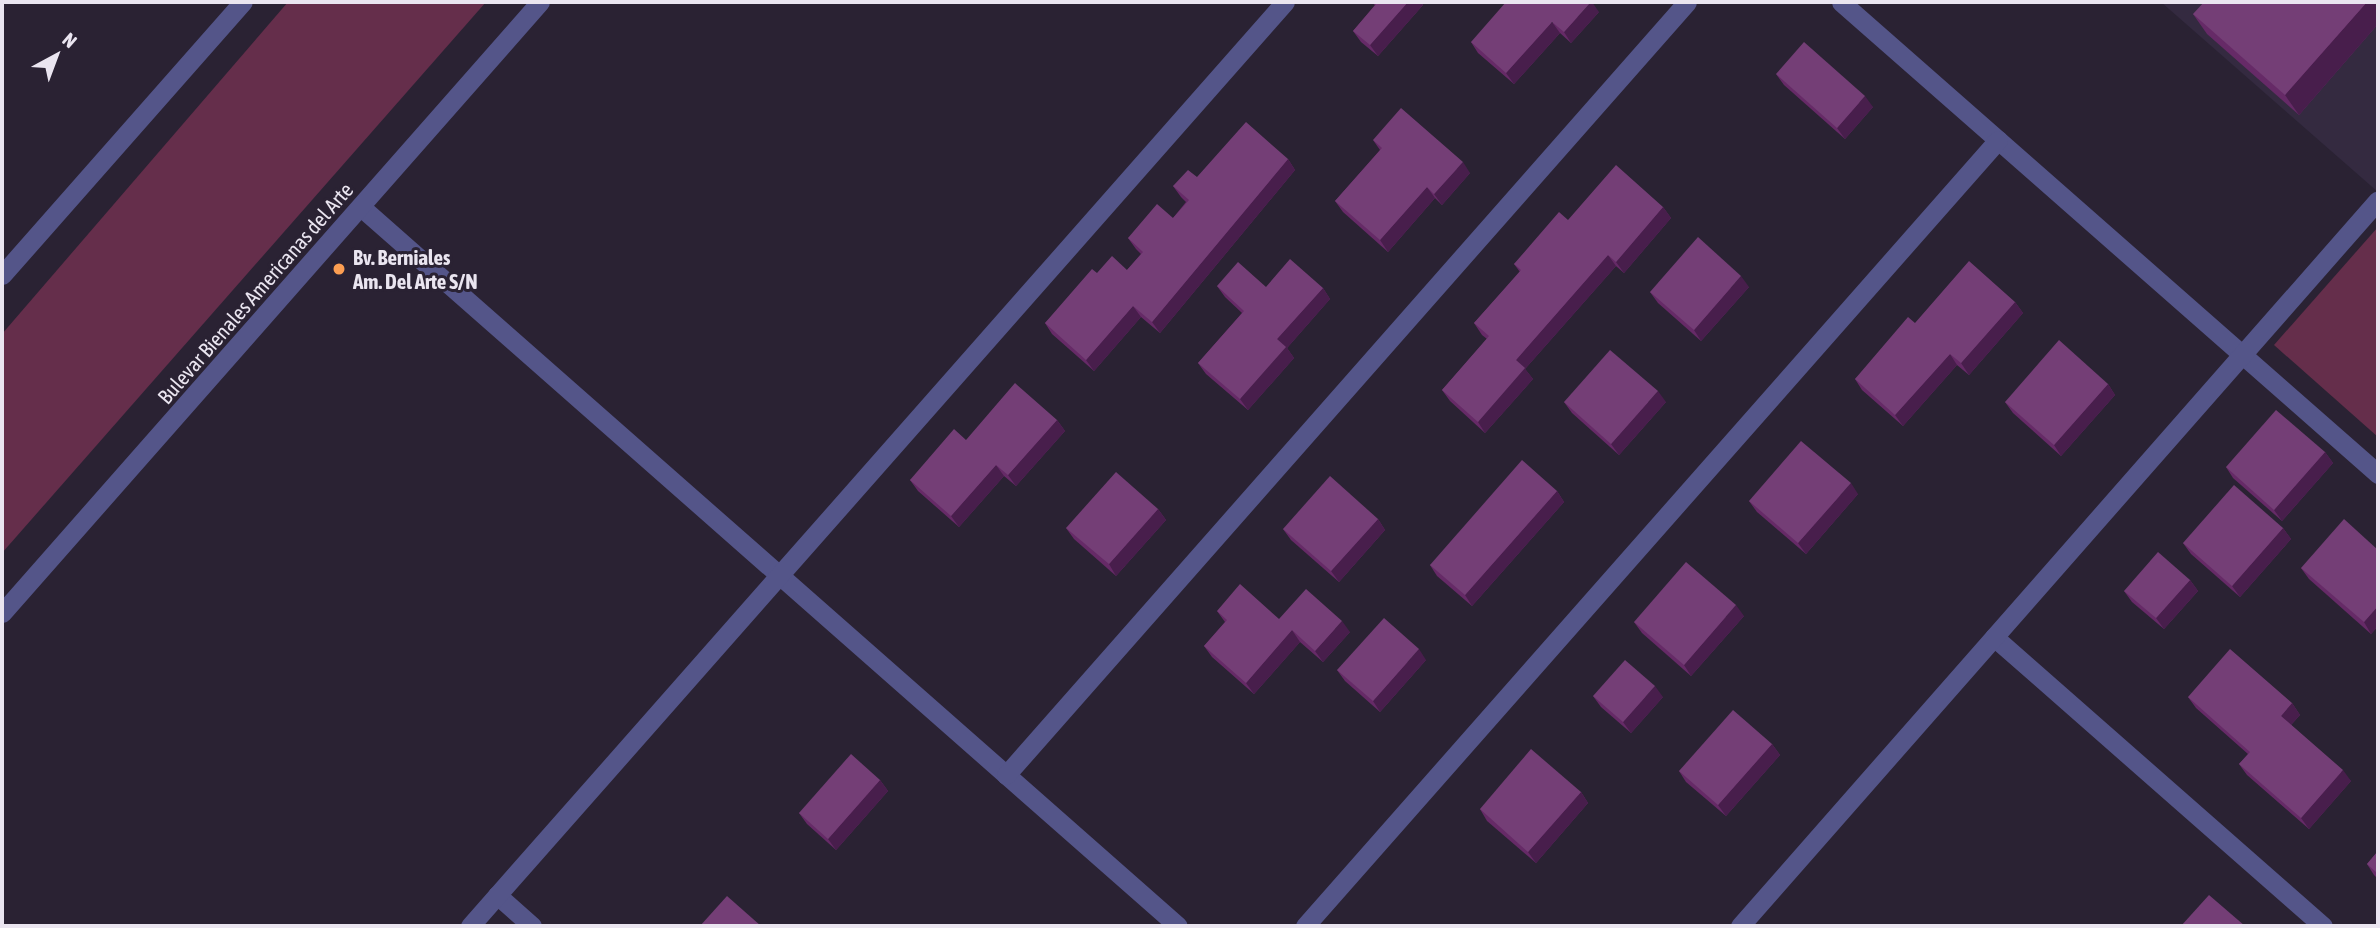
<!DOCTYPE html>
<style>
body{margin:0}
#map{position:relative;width:2380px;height:928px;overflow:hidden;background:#2a2233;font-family:"Asap Condensed",sans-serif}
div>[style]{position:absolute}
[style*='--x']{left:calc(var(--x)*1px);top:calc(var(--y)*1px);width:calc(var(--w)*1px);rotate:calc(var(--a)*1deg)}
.built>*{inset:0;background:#342a40}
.green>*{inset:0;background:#652e4b}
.minor>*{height:19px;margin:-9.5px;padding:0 9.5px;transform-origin:9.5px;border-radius:9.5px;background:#545589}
.wall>*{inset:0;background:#662a67}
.shaded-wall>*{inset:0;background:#481e4c}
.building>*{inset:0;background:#743e76}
.dots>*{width:19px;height:19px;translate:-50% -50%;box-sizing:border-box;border:4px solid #2a2233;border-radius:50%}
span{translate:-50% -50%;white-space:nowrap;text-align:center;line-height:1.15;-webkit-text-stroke:6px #2a2233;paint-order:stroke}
.poi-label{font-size:21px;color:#eae5f0;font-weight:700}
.left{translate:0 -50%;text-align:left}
.street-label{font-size:21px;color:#eae5f0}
.frame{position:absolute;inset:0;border:4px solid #eae5f0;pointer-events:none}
.north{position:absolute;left:21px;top:21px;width:70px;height:70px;-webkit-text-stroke:5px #2a2233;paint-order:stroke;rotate:41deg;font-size:19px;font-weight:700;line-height:28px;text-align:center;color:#eae5f0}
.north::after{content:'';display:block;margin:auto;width:24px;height:32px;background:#eae5f0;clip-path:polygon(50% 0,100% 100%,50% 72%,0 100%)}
</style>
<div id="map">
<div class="built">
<div style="clip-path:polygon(2161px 2px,2378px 2px,2378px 192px)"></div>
</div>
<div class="green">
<div style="clip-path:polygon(288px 2px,486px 2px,2px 553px,2px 334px)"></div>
<div style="clip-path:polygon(2378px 227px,2378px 437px,2274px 345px)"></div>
</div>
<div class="minor">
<div style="--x:1841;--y:2;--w:715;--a:41.31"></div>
<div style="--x:361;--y:207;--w:1088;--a:41.35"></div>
<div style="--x:2;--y:275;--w:364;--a:-48.6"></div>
<div style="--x:2;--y:613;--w:814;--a:-48.64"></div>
<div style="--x:1994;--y:637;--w:438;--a:41.3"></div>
<div style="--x:1006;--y:775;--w:1030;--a:-48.62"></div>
<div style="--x:497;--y:895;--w:47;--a:41.5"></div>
<div style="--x:470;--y:926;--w:1232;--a:-48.59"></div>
<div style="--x:1305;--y:926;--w:1048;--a:-48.6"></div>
<div style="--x:1740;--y:926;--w:966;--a:-48.69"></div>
</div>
<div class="wall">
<div style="clip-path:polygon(1371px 2px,1421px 2px,1423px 5px,1378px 56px,1361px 42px,1353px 31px,1375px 5px)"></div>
<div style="clip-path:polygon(2378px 2px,2378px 24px,2299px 115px,2207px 34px,2193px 14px)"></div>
<div style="clip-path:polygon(1599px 12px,1571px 43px,1560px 33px,1514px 84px,1478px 53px,1471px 42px)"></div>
<div style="clip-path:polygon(1776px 74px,1873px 107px,1845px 139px,1784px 85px)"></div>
<div style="clip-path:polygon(1373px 140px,1470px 173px,1442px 205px,1435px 198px,1388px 252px,1343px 212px,1335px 201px,1380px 150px)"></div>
<div style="clip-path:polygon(1288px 159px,1295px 170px,1160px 333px,1141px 317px,1094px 371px,1052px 334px,1045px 323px,1097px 273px,1127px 270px,1141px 254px,1136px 249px,1128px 238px,1173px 218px,1186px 202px,1181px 197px,1173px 186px,1197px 177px)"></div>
<div style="clip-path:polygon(1663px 207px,1671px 218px,1624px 273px,1616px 266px,1525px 369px,1533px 379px,1485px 433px,1450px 401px,1442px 390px,1487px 339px,1482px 335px,1474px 323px,1520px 272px,1514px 264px,1568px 220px)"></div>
<div style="clip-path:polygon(1217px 286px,1323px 288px,1330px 299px,1287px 348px,1294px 358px,1248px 410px,1206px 374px,1198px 363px,1242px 313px,1225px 297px)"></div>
<div style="clip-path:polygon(1749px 287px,1701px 341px,1658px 303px,1650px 292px)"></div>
<div style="clip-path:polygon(2015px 302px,2023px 313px,1969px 375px,1957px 365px,1903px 426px,1862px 390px,1855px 379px,1915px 323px)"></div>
<div style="clip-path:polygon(2108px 384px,2115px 395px,2061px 456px,2013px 413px,2005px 402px)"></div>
<div style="clip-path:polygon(1564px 402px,1666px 402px,1619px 455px,1572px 413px)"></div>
<div style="clip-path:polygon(1057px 420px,1065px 431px,1016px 486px,1004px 476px,959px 527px,918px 491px,910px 480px,966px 440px)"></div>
<div style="clip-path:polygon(2325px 452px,2333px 463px,2282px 521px,2233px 478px,2226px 467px)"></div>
<div style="clip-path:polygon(1557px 491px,1564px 502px,1472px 606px,1437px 576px,1430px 565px)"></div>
<div style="clip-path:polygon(1858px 494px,1806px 554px,1757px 512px,1749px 501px)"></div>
<div style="clip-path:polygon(1158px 509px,1166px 520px,1116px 576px,1074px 539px,1066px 528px)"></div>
<div style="clip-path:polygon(1378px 519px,1385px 530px,1339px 582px,1291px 540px,1283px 529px)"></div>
<div style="clip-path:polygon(2283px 528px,2291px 539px,2240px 597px,2191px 554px,2183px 543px)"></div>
<div style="clip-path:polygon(2378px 550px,2378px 626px,2371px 634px,2309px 579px,2301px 568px)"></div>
<div style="clip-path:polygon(2190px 580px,2198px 591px,2164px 629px,2132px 602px,2124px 591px)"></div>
<div style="clip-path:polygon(1217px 611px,1279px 619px,1350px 632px,1323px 662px,1300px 642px,1254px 694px,1212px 657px,1204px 646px,1225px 622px)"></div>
<div style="clip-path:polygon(1744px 616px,1691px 676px,1642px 633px,1634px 622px)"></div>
<div style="clip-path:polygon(1426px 660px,1380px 712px,1345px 681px,1337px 670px)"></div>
<div style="clip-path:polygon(1593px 696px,1663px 697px,1631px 733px,1601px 707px)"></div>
<div style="clip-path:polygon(2188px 697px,2292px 703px,2300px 715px,2291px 725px,2351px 781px,2309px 829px,2247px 775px,2239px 764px,2248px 754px,2196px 708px)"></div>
<div style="clip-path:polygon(1772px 744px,1780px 755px,1726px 816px,1686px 782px,1679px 771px)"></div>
<div style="clip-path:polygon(880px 780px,888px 791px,836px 850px,807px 824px,799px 813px)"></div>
<div style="clip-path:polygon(1581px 792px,1588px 803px,1536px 863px,1487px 821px,1480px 809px)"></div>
<div style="clip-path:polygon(2378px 851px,2378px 879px,2374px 875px,2367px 864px)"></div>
</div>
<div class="shaded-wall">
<div style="clip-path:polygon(1408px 2px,1421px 2px,1423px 5px,1378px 56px,1370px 45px)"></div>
<div style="clip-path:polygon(1591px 2px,1592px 2px,1599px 12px,1571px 43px,1564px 32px)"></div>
<div style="clip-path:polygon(2367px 2px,2378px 2px,2378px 24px,2299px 115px,2285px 95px)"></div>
<div style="clip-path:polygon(1552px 22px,1560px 33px,1514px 84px,1506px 73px)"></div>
<div style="clip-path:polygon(1865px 96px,1873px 107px,1845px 139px,1837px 128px)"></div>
<div style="clip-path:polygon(1288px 159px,1295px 170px,1160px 333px,1152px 322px)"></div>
<div style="clip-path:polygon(1463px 162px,1470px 173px,1442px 205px,1434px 194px)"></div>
<div style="clip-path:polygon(1427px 187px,1435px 198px,1388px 252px,1380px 240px)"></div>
<div style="clip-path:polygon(1663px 207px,1671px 218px,1624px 273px,1616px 262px)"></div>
<div style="clip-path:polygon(1608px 255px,1616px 266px,1525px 369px,1533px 379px,1485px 433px,1478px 422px,1516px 360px)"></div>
<div style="clip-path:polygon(1741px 276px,1749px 287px,1701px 341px,1694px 330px)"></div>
<div style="clip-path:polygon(1323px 288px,1330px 299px,1287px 348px,1294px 358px,1248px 410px,1240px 399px,1277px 339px)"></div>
<div style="clip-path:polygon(2015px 302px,2023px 313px,1969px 375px,1961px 363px)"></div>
<div style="clip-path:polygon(1133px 306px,1141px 317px,1094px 371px,1086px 360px)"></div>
<div style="clip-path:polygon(1950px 354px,1957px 365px,1903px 426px,1895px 415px)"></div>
<div style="clip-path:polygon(2108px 384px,2115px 395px,2061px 456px,2054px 445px)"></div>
<div style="clip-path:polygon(1658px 391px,1666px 402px,1619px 455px,1611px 444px)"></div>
<div style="clip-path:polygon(1057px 420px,1065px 431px,1016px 486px,1008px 475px)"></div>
<div style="clip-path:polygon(2325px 452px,2333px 463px,2282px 521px,2274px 510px)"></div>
<div style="clip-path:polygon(996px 465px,1004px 476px,959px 527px,951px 516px)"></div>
<div style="clip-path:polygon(1851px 483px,1858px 494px,1806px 554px,1798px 543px)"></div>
<div style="clip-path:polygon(1557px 491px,1564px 502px,1472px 606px,1465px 595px)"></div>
<div style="clip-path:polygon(1158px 509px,1166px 520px,1116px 576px,1109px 564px)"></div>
<div style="clip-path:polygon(1378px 519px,1385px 530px,1339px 582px,1331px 571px)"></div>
<div style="clip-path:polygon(2283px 528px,2291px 539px,2240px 597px,2232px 586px)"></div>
<div style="clip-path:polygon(2190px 580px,2198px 591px,2164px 629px,2156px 618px)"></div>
<div style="clip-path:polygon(1736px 605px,1744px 616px,1691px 676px,1684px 665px)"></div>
<div style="clip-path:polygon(2378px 606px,2378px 626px,2371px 634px,2364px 622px)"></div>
<div style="clip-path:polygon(1342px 621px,1350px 632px,1323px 662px,1315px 651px)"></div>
<div style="clip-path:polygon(1292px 630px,1300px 642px,1254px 694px,1246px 683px)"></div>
<div style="clip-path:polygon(1419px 649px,1426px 660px,1380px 712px,1373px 701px)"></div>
<div style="clip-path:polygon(1655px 686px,1663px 697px,1631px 733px,1623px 722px)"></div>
<div style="clip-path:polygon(2292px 703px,2300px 715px,2289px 727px,2281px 716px)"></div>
<div style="clip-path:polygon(1772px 744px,1780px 755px,1726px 816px,1718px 805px)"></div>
<div style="clip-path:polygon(2343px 770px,2351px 781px,2309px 829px,2301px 818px)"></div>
<div style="clip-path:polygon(880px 780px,888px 791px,836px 850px,828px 839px)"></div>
<div style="clip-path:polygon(1581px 792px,1588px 803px,1536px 863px,1528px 852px)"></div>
</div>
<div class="building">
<div style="clip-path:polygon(1376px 2px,1408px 2px,1370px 45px,1353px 31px,1377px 3px)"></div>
<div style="clip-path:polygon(1506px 2px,1591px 2px,1564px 32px,1552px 22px,1506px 73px,1471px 42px)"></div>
<div style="clip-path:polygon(2204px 2px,2367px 2px,2285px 95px,2193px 14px)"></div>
<div style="clip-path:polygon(1804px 42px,1865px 96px,1837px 128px,1776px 74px)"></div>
<div style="clip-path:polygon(1401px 108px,1463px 162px,1434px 194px,1427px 187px,1380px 240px,1335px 201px,1382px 148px,1373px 140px)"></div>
<div style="clip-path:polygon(1246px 122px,1288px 159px,1152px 322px,1133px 306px,1086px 360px,1045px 323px,1092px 269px,1097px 273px,1112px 256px,1127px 270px,1143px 252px,1128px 238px,1157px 204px,1173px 218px,1189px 200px,1173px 186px,1188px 170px,1197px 177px)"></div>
<div style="clip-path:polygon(1616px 165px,1663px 207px,1616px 262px,1608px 255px,1516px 360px,1525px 368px,1478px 422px,1442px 390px,1489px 336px,1474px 323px,1521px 270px,1514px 264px,1559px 212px,1568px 220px)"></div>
<div style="clip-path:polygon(1698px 237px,1741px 276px,1694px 330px,1650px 292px)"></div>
<div style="clip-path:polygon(1290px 259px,1323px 288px,1277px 339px,1286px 347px,1240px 399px,1198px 363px,1244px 311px,1217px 286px,1238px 262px,1266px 287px)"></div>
<div style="clip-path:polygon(1969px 261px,2015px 302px,1961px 363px,1950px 354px,1895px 415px,1855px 379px,1908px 317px,1915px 323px)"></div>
<div style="clip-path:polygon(2059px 340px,2108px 384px,2054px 445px,2005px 402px)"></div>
<div style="clip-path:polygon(1610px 350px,1658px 391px,1611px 444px,1564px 402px)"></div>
<div style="clip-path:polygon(1015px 383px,1057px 420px,1008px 475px,996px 465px,951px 516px,910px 480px,954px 429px,966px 440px)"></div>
<div style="clip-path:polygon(2276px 410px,2325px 452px,2274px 510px,2226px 467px)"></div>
<div style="clip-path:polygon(1801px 441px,1851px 483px,1798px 543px,1749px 501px)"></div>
<div style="clip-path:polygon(1522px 460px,1557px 491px,1465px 595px,1430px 565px)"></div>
<div style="clip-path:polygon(1116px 472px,1158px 509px,1109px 564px,1066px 528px)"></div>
<div style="clip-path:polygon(1330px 476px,1378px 519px,1331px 571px,1283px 529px)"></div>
<div style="clip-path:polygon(2234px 485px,2283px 528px,2232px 586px,2183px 543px)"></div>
<div style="clip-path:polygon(2344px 519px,2378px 550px,2378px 606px,2364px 622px,2301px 568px)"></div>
<div style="clip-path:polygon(2158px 552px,2190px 580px,2156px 618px,2124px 591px)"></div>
<div style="clip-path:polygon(1686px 562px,1736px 605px,1684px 665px,1634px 622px)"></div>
<div style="clip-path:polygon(1240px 584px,1279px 619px,1306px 589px,1342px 621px,1315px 651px,1292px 630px,1246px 683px,1204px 646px,1227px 620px,1217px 611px)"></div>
<div style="clip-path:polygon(1384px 618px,1419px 649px,1373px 701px,1337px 670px)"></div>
<div style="clip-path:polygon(2230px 649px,2292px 703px,2281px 716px,2343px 770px,2301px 818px,2239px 764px,2250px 752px,2188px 697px)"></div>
<div style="clip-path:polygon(1625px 660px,1655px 686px,1623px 722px,1593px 696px)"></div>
<div style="clip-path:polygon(1733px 710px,1772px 744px,1718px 805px,1679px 771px)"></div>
<div style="clip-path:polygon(1531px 749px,1581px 792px,1528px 852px,1480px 809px)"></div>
<div style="clip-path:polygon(851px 754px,880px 780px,828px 839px,799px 813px)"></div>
<div style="clip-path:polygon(2378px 851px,2378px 874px,2367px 864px)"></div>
<div style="clip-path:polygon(2209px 895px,2245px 926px,2181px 926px)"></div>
<div style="clip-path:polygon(727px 896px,761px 926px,700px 926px)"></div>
</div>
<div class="dots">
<div style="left:339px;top:269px;background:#fc9e52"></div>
</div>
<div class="poi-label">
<span class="left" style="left:353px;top:269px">Bv. Berniales<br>Am. Del Arte S/N</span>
</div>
<div class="street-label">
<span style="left:255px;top:293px;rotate:-49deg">Bulevar Bienales Americanas del Arte</span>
</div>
<div class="frame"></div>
<div class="north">N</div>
</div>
